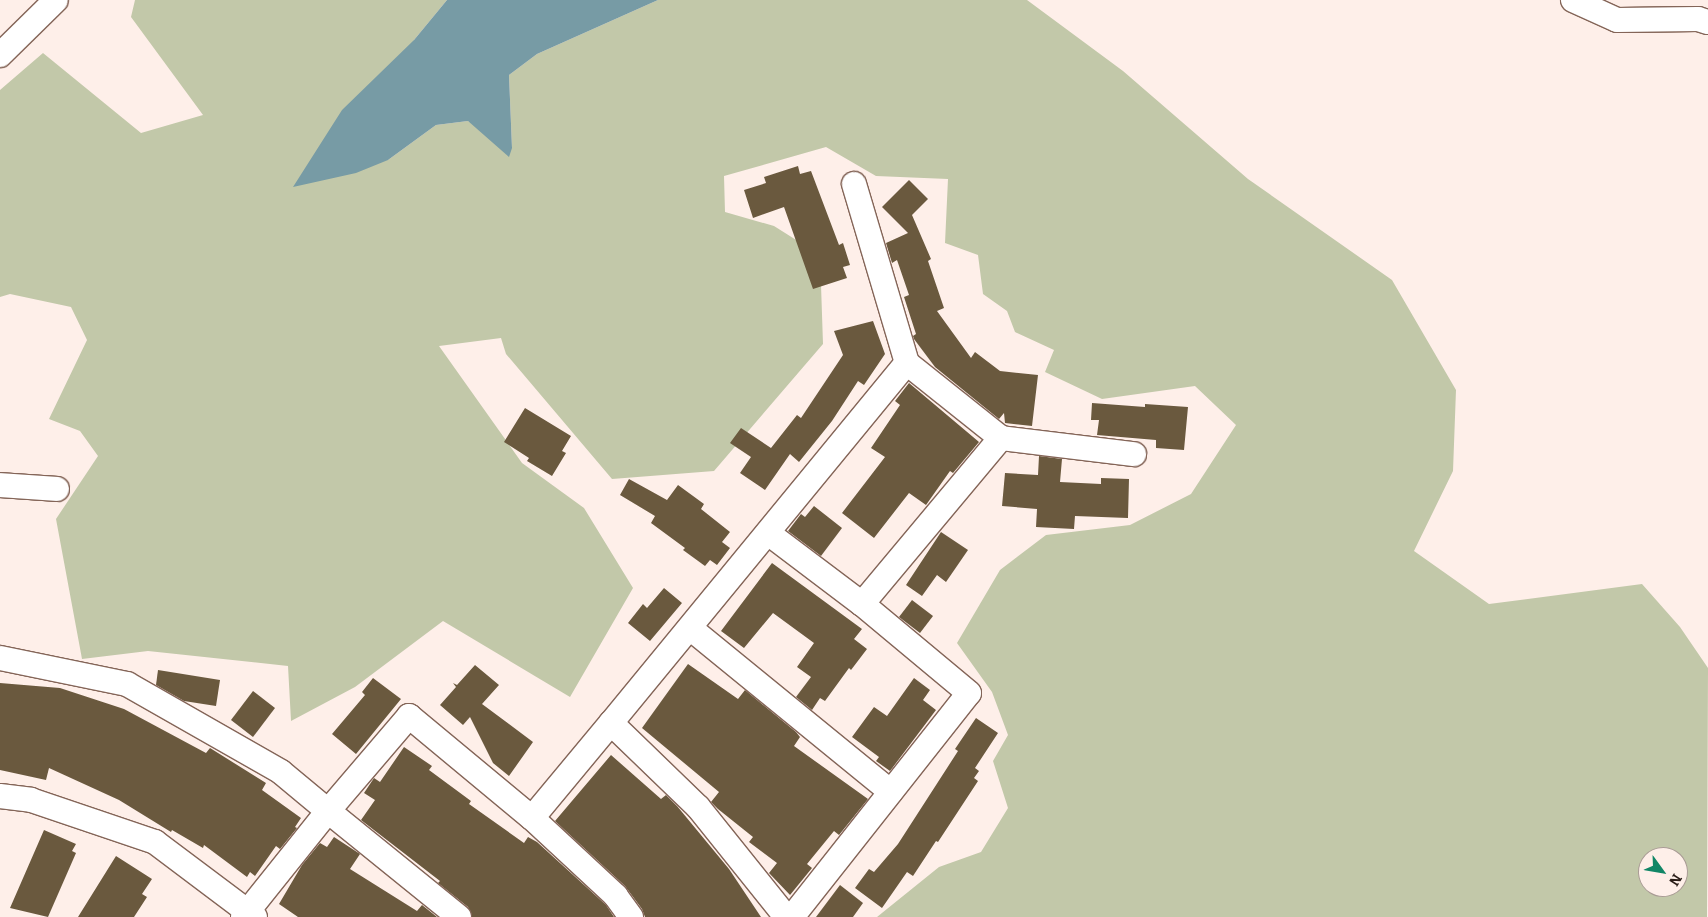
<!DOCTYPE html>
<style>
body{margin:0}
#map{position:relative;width:1708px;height:917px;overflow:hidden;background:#feefe9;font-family:Bitter,serif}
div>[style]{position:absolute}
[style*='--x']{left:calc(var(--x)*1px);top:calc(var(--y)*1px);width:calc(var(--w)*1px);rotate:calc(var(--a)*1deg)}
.forest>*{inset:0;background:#c2c8a9}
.water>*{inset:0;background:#779ba5}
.building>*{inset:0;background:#6a593e}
.roads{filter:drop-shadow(1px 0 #846558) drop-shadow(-1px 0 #846558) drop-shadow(0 1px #846558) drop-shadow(0 -1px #846558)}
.minor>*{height:24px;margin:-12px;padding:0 12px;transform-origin:12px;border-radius:12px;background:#fff}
span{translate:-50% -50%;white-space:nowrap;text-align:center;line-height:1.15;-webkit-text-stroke:5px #feefe9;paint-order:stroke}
.north{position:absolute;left:1638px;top:847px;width:50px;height:50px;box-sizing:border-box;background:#feefe9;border:1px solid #a99b95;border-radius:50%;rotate:122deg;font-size:14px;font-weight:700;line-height:20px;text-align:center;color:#2a1d18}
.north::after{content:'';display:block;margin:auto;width:18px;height:22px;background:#118666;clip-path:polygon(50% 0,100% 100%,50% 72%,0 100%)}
</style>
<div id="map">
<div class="forest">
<div style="clip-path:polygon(evenodd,135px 0,447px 0,414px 40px,388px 160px,436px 125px,468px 121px,512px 148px,509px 75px,537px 54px,658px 0,1027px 0,1123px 71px,1248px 179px,1392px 280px,1456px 390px,1453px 471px,1414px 551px,1489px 604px,1642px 584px,1680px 627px,1708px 668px,1707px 917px,877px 917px,939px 867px,981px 852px,1008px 808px,993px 761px,1008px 735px,992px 692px,957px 643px,1000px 570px,1046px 535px,1130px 525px,1191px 494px,1236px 425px,1195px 386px,1102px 399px,1045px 372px,1054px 350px,1015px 332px,1007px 311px,983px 294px,978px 255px,945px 243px,948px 179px,876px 176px,826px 147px,724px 176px,725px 212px,774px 226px,820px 255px,823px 344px,714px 471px,612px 479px,506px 354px,501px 338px,439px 346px,522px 463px,584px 508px,633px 588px,570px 697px,443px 621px,355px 687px,291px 721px,288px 666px,148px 651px,82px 659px,56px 519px,98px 456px,80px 431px,49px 419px,87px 340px,71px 307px,10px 294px,0 297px,0 90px,43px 53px,141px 133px,203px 115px,131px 17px,135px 0,1648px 857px,1678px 857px,1678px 887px,1648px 887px,1648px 857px)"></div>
</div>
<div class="water">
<div style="clip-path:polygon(447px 0,658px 0,537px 54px,509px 75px,512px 148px,509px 157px,468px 121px,436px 125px,388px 160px,356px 173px,293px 187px,342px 110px,414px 40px)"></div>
</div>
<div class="building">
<div style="clip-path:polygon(798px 166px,800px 174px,811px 171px,839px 245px,843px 243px,850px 265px,843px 267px,847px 278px,813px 289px,784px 207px,753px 218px,744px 190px,766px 183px,764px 177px)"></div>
<div style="clip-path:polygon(909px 180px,928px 199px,912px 215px,931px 259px,928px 261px,944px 308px,937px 311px,971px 358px,975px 352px,1000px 371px,1038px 375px,1032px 426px,1005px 423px,1004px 413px,999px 419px,935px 367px,914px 339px,913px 336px,916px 334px,904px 297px,909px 295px,897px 260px,892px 263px,886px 243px,908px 233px,882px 207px)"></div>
<div style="clip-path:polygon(873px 321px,885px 354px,864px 385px,858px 381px,832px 421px,799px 462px,790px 454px,765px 490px,740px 473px,751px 457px,730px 443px,741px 428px,771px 448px,797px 415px,801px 418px,843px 355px,834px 331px)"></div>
<div style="clip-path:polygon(909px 383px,979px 442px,953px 473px,950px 471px,926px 505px,909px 493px,874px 538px,842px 513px,885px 457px,871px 448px,900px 405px,895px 401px)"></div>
<div style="clip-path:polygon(1092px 403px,1145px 407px,1145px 404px,1188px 407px,1184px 450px,1156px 448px,1156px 440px,1097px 435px,1099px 420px,1091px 420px)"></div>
<div style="clip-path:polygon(525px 408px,571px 436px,562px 451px,566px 453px,552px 476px,527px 461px,529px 458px,504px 442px)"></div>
<div style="clip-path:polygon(1039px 456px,1062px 459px,1060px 482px,1101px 484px,1101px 478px,1129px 479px,1128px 518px,1075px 516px,1074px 529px,1036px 527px,1037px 509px,1002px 506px,1005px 473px,1038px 475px)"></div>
<div style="clip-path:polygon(629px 479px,667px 500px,678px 485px,704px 504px,701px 509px,730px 532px,722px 542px,730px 548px,717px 565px,710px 560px,705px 566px,683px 550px,685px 548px,651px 523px,655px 516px,620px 495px)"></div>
<div style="clip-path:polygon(814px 506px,842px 528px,821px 556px,788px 531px,801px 514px,805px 517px)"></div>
<div style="clip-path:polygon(941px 532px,968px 550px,946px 582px,937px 575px,922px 596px,906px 585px)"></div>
<div style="clip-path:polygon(772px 563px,862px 629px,854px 639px,867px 649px,851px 670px,849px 668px,825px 701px,820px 698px,812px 710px,796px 697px,811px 677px,797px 667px,814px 643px,773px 613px,744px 648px,721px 631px)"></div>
<div style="clip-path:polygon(664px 588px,682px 603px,650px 641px,628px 623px,643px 604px,647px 608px)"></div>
<div style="clip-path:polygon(912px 600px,933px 616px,920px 633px,899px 617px)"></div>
<div style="clip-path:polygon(688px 664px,738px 699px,745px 690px,796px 732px,800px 737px,794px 746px,868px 799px,839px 835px,834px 831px,807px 864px,812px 868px,790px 895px,769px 873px,777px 863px,749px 842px,753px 837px,718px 809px,711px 802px,719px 792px,642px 728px)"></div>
<div style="clip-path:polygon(475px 665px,499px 685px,482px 704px,533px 742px,509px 776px,493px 763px,470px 717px,463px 725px,440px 705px,456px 687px,453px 683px,457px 685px)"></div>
<div style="clip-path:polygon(158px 670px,220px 680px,216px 706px,184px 701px,156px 685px)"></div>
<div style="clip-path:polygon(373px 678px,401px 699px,356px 754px,332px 734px,365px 695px,362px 692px)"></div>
<div style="clip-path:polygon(914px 678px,930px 690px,923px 700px,936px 710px,890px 771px,876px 761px,879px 757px,852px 737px,874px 707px,887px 716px)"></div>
<div style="clip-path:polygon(0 683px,60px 688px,124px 709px,206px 753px,210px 748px,266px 783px,262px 790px,301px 818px,295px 827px,297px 828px,280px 849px,276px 846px,255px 876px,250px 872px,247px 877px,204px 845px,203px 848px,172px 830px,171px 832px,119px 800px,49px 768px,46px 780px,0 770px)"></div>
<div style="clip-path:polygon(253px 691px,275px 708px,253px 737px,231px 720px)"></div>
<div style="clip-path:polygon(976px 718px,998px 733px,975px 768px,979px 771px,974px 778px,978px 781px,938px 842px,936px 841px,913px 876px,907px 872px,882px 908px,855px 888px,869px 869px,874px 872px,898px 844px,958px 751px,955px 749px)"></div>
<div style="clip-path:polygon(404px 747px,432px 766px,429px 770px,471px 801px,469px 804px,524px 843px,528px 837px,537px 842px,606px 905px,614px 917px,472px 917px,468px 907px,438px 883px,440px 881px,361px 820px,375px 800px,364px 793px,374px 778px,380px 782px)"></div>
<div style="clip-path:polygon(611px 755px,661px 799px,666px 795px,677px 806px,729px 869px,761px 917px,645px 917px,642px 909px,625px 886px,555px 821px)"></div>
<div style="clip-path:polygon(44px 830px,76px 844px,72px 851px,76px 853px,48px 917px,10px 908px)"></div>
<div style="clip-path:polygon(334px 837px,360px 854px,350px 869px,417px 911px,422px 905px,437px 917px,298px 917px,279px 904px,302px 865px,320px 843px,327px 847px)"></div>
<div style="clip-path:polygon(116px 856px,152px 879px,142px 894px,147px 897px,134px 917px,78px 917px)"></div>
<div style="clip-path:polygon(840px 885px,863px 903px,853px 917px,816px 917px)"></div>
</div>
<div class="roads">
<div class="minor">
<div style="--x:1573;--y:0;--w:48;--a:24.4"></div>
<div style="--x:1617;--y:20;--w:81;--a:-0.7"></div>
<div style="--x:1698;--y:19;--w:10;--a:17"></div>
<div style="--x:0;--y:55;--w:78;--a:-44.5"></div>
<div style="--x:854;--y:184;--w:187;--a:73.5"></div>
<div style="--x:907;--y:363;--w:120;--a:38.6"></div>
<div style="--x:0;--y:485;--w:57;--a:4"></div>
<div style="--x:768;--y:533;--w:118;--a:37.1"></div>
<div style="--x:690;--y:628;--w:259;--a:39.2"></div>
<div style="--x:0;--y:658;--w:130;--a:11.6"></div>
<div style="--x:127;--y:684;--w:177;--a:29.7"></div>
<div style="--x:281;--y:772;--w:61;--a:39.7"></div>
<div style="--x:328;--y:811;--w:136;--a:128.7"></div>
<div style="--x:611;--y:723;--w:466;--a:-50.6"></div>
<div style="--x:0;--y:796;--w:31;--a:7"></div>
<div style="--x:31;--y:800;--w:131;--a:18.7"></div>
<div style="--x:155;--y:842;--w:125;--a:36.9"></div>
<div style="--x:459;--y:917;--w:169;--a:-141"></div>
<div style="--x:328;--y:811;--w:125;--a:-49.5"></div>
<div style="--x:409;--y:716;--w:160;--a:39.7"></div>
<div style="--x:631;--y:917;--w:26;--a:-126"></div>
<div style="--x:616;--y:896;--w:115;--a:-137.1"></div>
<div style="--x:532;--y:818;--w:124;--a:-50.3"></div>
<div style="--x:611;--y:723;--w:121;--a:44"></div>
<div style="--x:698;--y:807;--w:141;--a:51.3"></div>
<div style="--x:792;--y:917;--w:285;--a:-51.7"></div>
<div style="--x:969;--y:693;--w:139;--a:-140.2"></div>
<div style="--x:862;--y:604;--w:217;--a:-50.1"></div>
<div style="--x:1001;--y:438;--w:134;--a:6.9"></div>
</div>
</div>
<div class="north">N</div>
</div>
